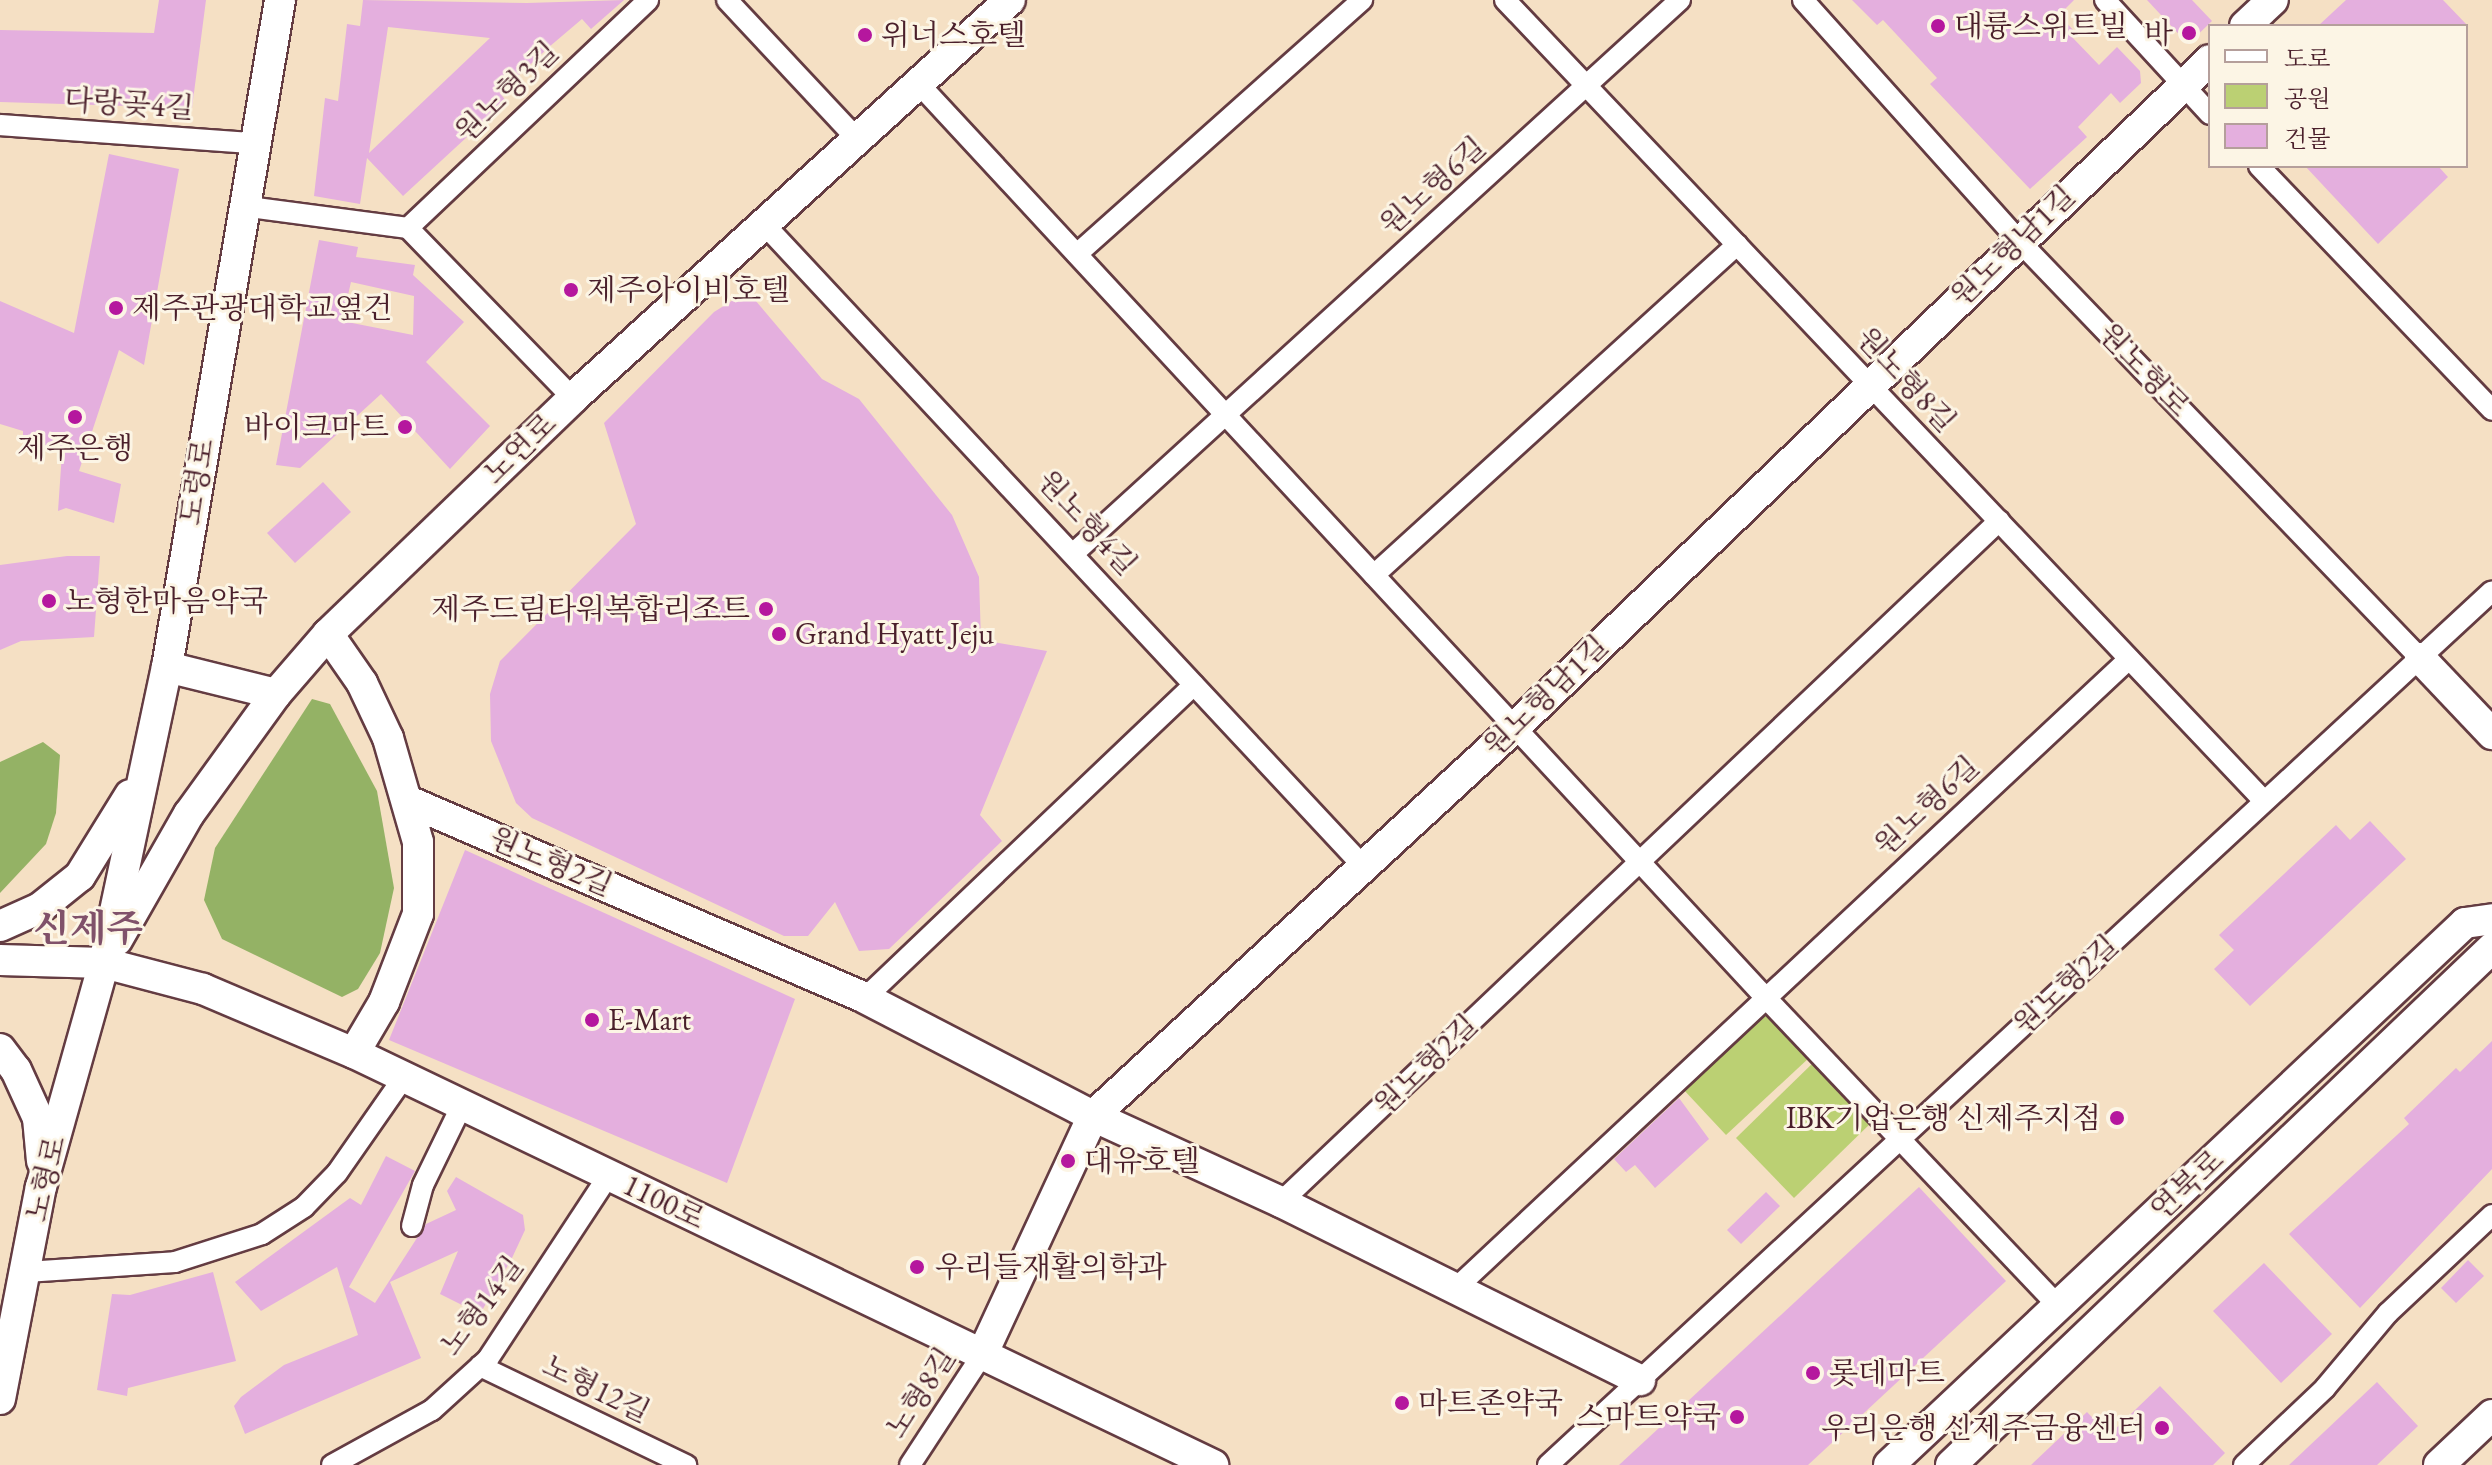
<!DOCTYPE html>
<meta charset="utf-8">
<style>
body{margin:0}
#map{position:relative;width:2492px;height:1465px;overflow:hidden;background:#f5e0c4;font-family:"EB Garamond","Noto Serif KR",serif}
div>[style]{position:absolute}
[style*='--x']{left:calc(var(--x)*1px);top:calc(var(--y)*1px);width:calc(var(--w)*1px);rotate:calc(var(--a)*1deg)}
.green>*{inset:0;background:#bbd073}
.forest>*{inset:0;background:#94b265}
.building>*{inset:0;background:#e4afde}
.roads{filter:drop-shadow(2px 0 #643c42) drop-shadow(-2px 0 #643c42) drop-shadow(0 2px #643c42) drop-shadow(0 -2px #643c42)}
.street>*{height:20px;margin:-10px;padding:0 10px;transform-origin:10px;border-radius:10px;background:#fff}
.secondary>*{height:30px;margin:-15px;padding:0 15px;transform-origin:15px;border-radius:15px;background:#fff}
.dots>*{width:22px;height:22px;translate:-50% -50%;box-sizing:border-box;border:4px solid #fcf5e5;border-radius:50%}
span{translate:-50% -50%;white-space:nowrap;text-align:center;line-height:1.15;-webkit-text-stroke:6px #fcf5e5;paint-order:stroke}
.poi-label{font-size:30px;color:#4a1f2b}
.left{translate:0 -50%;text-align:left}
.right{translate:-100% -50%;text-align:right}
.street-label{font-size:30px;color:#4a1f2b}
.district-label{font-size:38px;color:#80516a;font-weight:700}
.legend{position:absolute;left:2208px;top:24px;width:260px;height:144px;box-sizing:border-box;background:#fcf5e5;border:2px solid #b59f9b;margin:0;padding:10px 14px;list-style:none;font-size:24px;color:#4a1f2b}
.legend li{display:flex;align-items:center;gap:16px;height:40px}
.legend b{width:40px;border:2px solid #b59f9b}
</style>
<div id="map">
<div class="green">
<div style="clip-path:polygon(1765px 1009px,1810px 1057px,1726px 1135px,1682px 1088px)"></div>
<div style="clip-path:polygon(1816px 1060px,1874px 1120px,1794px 1198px,1736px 1138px)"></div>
</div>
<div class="forest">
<div style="clip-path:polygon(312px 699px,330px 704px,377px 791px,394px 888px,380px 953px,358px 989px,342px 997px,222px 939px,204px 900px,215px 848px)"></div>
<div style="clip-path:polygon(43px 742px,60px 755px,56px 813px,46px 844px,0 893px,0 762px)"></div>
</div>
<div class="building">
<div style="clip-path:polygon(159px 0,206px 0,192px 108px,0 102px,0 30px,154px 33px)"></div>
<div style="clip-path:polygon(evenodd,363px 0,527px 3px,624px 0,591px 29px,582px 19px,549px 47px,500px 93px,506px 101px,403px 196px,367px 158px,360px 204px,314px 196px,325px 98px,338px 101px,347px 24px,360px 26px,363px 0,388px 27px,490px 38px,369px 153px,388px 27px)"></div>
<div style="clip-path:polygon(1852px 0,2074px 0,2059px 15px,2075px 32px,2071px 36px,2099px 65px,2117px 47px,2140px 71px,2141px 83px,2120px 103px,2111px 93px,2078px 127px,2087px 137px,2030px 189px,1930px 84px,1937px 78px,1883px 20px,1877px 25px)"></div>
<div style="clip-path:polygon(2147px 0,2192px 0,2212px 21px,2188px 44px)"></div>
<div style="clip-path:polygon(2346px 0,2443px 0,2468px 26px,2318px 26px)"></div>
<div style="clip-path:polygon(109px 154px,179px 169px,144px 365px,119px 350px,79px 471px,121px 484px,114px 523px,66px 508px,58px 511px,62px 453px,23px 442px,23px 431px,0 424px,0 301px,74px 333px)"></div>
<div style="clip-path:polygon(2305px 166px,2438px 166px,2448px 177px,2378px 244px)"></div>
<div style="clip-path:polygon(evenodd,319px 240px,358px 247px,356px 257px,415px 265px,413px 275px,464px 322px,426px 362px,490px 426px,450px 469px,381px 394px,300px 468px,276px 465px,319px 240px,351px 282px,414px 296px,413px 335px,342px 321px,351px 282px)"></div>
<div style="clip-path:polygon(738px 297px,755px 300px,822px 379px,859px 399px,952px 515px,979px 577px,981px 640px,1047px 651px,980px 815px,1002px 841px,889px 949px,859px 951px,835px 902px,808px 936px,784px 936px,532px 818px,516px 803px,491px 741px,490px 694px,500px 661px,636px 524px,604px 423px,714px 312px)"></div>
<div style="clip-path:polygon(323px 482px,351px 512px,295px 563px,267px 533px)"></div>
<div style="clip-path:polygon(67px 556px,100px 556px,94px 637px,21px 641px,0 650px,0 565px)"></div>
<div style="clip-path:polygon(2370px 821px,2406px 859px,2250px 1006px,2214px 969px,2234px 950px,2219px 935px,2336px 825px,2350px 840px)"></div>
<div style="clip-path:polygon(465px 850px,795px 999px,727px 1183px,389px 1040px)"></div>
<div style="clip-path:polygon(2492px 1041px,2492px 1169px,2360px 1308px,2289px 1234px,2409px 1124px,2404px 1118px,2456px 1068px,2460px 1072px)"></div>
<div style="clip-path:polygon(1679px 1098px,1709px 1139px,1655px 1188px,1635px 1165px,1626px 1172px,1614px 1159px)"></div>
<div style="clip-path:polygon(386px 1156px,415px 1171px,349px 1287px,375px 1303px,426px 1224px,456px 1210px,447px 1191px,456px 1177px,523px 1215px,525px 1230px,512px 1258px,480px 1314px,440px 1294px,458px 1251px,390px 1282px,421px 1358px,245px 1434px,234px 1406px,241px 1397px,284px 1365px,358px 1335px,337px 1267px,261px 1311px,235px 1282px,350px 1198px,361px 1205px)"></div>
<div style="clip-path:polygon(1919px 1187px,2006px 1281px,1808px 1465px,1619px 1465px)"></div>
<div style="clip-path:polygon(1766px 1192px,1780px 1206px,1741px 1244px,1727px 1230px)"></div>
<div style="clip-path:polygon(2468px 1260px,2484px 1276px,2456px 1303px,2441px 1288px)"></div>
<div style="clip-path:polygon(2264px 1263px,2332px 1334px,2281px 1383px,2213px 1311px)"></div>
<div style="clip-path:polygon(213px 1272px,236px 1361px,128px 1388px,127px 1396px,97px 1390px,112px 1294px,130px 1295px)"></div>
<div style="clip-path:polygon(2377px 1382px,2418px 1426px,2377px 1465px,2289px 1465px)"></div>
<div style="clip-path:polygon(2160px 1386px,2225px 1453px,2213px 1465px,2031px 1465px,2087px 1412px,2109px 1435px)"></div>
</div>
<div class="roads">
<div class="street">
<div style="--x:727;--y:0;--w:187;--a:46.9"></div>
<div style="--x:1505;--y:0;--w:1103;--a:46.54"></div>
<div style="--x:1803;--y:0;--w:322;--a:48.1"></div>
<div style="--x:2018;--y:240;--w:580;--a:46.12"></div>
<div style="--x:2105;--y:0;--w:155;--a:47.4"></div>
<div style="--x:918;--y:83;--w:1248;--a:47.18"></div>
<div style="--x:1766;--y:998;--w:424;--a:46.5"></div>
<div style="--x:0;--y:125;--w:255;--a:4.1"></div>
<div style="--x:2259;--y:166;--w:337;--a:46.3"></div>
<div style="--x:241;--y:206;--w:168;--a:7.5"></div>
<div style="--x:408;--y:228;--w:331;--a:-43.5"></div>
<div style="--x:763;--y:223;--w:881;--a:46.98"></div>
<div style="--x:408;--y:228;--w:237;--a:45.9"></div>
<div style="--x:1077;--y:254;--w:382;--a:-41.7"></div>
<div style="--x:1075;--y:552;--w:819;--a:-42.38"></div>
<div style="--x:1374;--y:575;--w:491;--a:-42.3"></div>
<div style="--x:865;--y:998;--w:454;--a:-43.6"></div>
<div style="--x:1281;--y:1202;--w:990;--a:-43.49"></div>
<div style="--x:412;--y:1226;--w:42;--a:-75"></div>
<div style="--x:423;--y:1185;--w:89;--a:-64"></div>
<div style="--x:26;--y:1272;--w:149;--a:-3.8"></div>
<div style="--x:175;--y:1262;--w:91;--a:-17.8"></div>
<div style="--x:262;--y:1234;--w:50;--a:-32.7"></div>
<div style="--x:304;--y:1207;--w:47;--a:-45.9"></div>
<div style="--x:337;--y:1173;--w:117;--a:-55.1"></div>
<div style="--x:1454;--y:1290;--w:924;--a:-43.07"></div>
<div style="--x:480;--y:1366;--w:229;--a:25.7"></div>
<div style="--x:332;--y:1465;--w:114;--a:-28.8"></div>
<div style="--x:432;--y:1410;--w:76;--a:-42.3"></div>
<div style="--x:488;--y:1359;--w:220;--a:-56.7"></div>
<div style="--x:910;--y:1465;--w:131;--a:-56.8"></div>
<div style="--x:1548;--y:1465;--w:1286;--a:-42.79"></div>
<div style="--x:2244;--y:1465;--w:112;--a:-43.5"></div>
<div style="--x:2325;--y:1388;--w:98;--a:-50"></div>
<div style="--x:2388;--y:1313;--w:143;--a:-43.3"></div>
</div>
<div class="secondary">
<div style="--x:2245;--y:26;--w:38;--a:-43"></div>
<div style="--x:328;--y:634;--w:60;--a:55.2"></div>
<div style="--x:362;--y:683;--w:61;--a:64.7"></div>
<div style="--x:388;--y:738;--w:108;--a:73.9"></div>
<div style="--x:418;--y:842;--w:72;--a:90"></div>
<div style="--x:418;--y:914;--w:94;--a:111.1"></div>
<div style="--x:384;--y:1002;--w:59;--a:120.5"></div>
<div style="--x:2420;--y:658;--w:105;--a:46.5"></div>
<div style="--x:167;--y:667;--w:112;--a:13.9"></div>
<div style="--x:408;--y:801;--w:498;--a:23.3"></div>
<div style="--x:865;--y:998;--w:257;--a:27.4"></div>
<div style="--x:1093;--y:1116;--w:207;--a:24.6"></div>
<div style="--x:1281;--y:1202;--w:401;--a:26.4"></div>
<div style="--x:0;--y:926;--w:44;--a:-24.2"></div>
<div style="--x:40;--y:908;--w:51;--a:-38.7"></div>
<div style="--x:80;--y:876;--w:95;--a:-58.3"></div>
<div style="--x:117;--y:940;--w:145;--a:-60.3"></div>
<div style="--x:189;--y:814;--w:148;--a:-54.1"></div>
<div style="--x:276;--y:694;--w:79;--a:-49.1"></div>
<div style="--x:328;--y:634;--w:340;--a:-43.9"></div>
<div style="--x:573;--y:398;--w:591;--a:-42.33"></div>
<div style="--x:0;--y:960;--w:104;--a:1.7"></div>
<div style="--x:104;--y:963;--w:102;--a:14.7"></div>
<div style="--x:203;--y:989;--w:164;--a:23"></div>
<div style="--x:354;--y:1053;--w:953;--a:25.62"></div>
<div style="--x:0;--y:1049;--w:26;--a:53"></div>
<div style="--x:16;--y:1070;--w:53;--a:65.4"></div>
<div style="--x:38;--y:1118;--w:43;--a:84.7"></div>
<div style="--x:982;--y:1355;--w:264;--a:-65.1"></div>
<div style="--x:1093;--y:1116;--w:574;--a:-42.67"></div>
<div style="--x:1515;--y:727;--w:963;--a:-43.82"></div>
<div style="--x:0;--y:1399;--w:216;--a:-79.1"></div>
<div style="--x:41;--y:1187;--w:233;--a:-74.3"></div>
<div style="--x:104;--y:963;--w:303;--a:-78"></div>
<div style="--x:167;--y:667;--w:677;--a:-80.38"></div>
<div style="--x:1889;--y:1465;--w:791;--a:-43.26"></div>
<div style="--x:2465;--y:923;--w:27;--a:-8"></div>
<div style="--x:1951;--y:1465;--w:748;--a:-43.7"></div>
<div style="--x:2439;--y:1465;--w:73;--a:-43.3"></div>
</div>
</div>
<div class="dots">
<div style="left:1938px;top:26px;background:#b5179e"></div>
<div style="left:2189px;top:33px;background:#b5179e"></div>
<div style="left:865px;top:35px;background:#b5179e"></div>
<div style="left:571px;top:290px;background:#b5179e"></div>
<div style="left:116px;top:308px;background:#b5179e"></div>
<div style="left:75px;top:417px;background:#b5179e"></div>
<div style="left:405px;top:427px;background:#b5179e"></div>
<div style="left:49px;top:601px;background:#b5179e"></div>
<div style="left:766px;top:609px;background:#b5179e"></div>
<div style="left:779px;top:634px;background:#b5179e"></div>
<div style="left:592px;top:1020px;background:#b5179e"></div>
<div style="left:2117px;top:1118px;background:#b5179e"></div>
<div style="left:1068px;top:1161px;background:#b5179e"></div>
<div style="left:917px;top:1267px;background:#b5179e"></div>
<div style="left:1813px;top:1373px;background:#b5179e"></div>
<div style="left:1402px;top:1403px;background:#b5179e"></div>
<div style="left:1737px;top:1417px;background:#b5179e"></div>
<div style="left:2162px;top:1428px;background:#b5179e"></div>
</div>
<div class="poi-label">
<span class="left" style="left:1954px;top:26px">대륭스위트빌</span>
<span class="right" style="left:2173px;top:33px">바</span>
<span class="left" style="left:881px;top:35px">위너스호텔</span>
<span class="left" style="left:587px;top:290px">제주아이비호텔</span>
<span class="left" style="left:132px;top:308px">제주관광대학교옆건</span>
<span class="right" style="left:389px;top:427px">바이크마트</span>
<span style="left:75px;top:448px">제주은행</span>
<span class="left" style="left:65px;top:601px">노형한마음약국</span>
<span class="right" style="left:750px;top:609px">제주드림타워복합리조트</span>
<span class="left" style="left:795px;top:634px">Grand Hyatt Jeju</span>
<span class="left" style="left:608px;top:1020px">E-Mart</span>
<span class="right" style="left:2101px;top:1118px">IBK기업은행 신제주지점</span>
<span class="left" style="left:1084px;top:1161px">대유호텔</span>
<span class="left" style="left:935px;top:1267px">우리들재활의학과</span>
<span class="left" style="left:1829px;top:1373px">롯데마트</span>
<span class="left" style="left:1418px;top:1403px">마트존약국</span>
<span class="right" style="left:1721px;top:1417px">스마트약국</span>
<span class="right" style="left:2146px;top:1428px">우리은행 신제주금융센터</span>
</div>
<div class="street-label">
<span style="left:507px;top:92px;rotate:-44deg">원노형3길</span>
<span style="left:129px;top:104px;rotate:4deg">다랑곶4길</span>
<span style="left:1433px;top:186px;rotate:-42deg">원노형6길</span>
<span style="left:2013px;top:246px;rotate:-44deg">원노형남1길</span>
<span style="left:2144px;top:370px;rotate:46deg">원노형로</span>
<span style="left:1906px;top:380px;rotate:47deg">원노형8길</span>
<span style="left:520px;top:449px;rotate:-44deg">노연로</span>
<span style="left:197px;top:482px;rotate:-81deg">도령로</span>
<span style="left:1087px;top:523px;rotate:47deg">원노형4길</span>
<span style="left:1546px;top:696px;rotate:-44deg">원노형남1길</span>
<span style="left:1927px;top:806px;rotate:-43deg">원노형6길</span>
<span style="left:551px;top:862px;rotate:23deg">원노형2길</span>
<span style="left:2066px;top:985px;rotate:-43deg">원노형2길</span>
<span style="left:1426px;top:1065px;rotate:-44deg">원노형2길</span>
<span style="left:46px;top:1179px;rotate:-77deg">노형로</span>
<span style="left:2187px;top:1185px;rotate:-43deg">연북로</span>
<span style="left:664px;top:1202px;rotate:26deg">1100로</span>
<span style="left:482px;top:1306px;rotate:-53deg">노형14길</span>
<span style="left:596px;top:1389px;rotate:26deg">노형12길</span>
<span style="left:921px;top:1393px;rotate:-57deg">노형8길</span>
</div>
<div class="district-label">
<span style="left:88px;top:928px">신제주</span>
</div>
<ul class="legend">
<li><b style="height:10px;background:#fff"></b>도로</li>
<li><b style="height:22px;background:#bbd073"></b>공원</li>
<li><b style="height:22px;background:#e4afde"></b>건물</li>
</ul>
</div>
